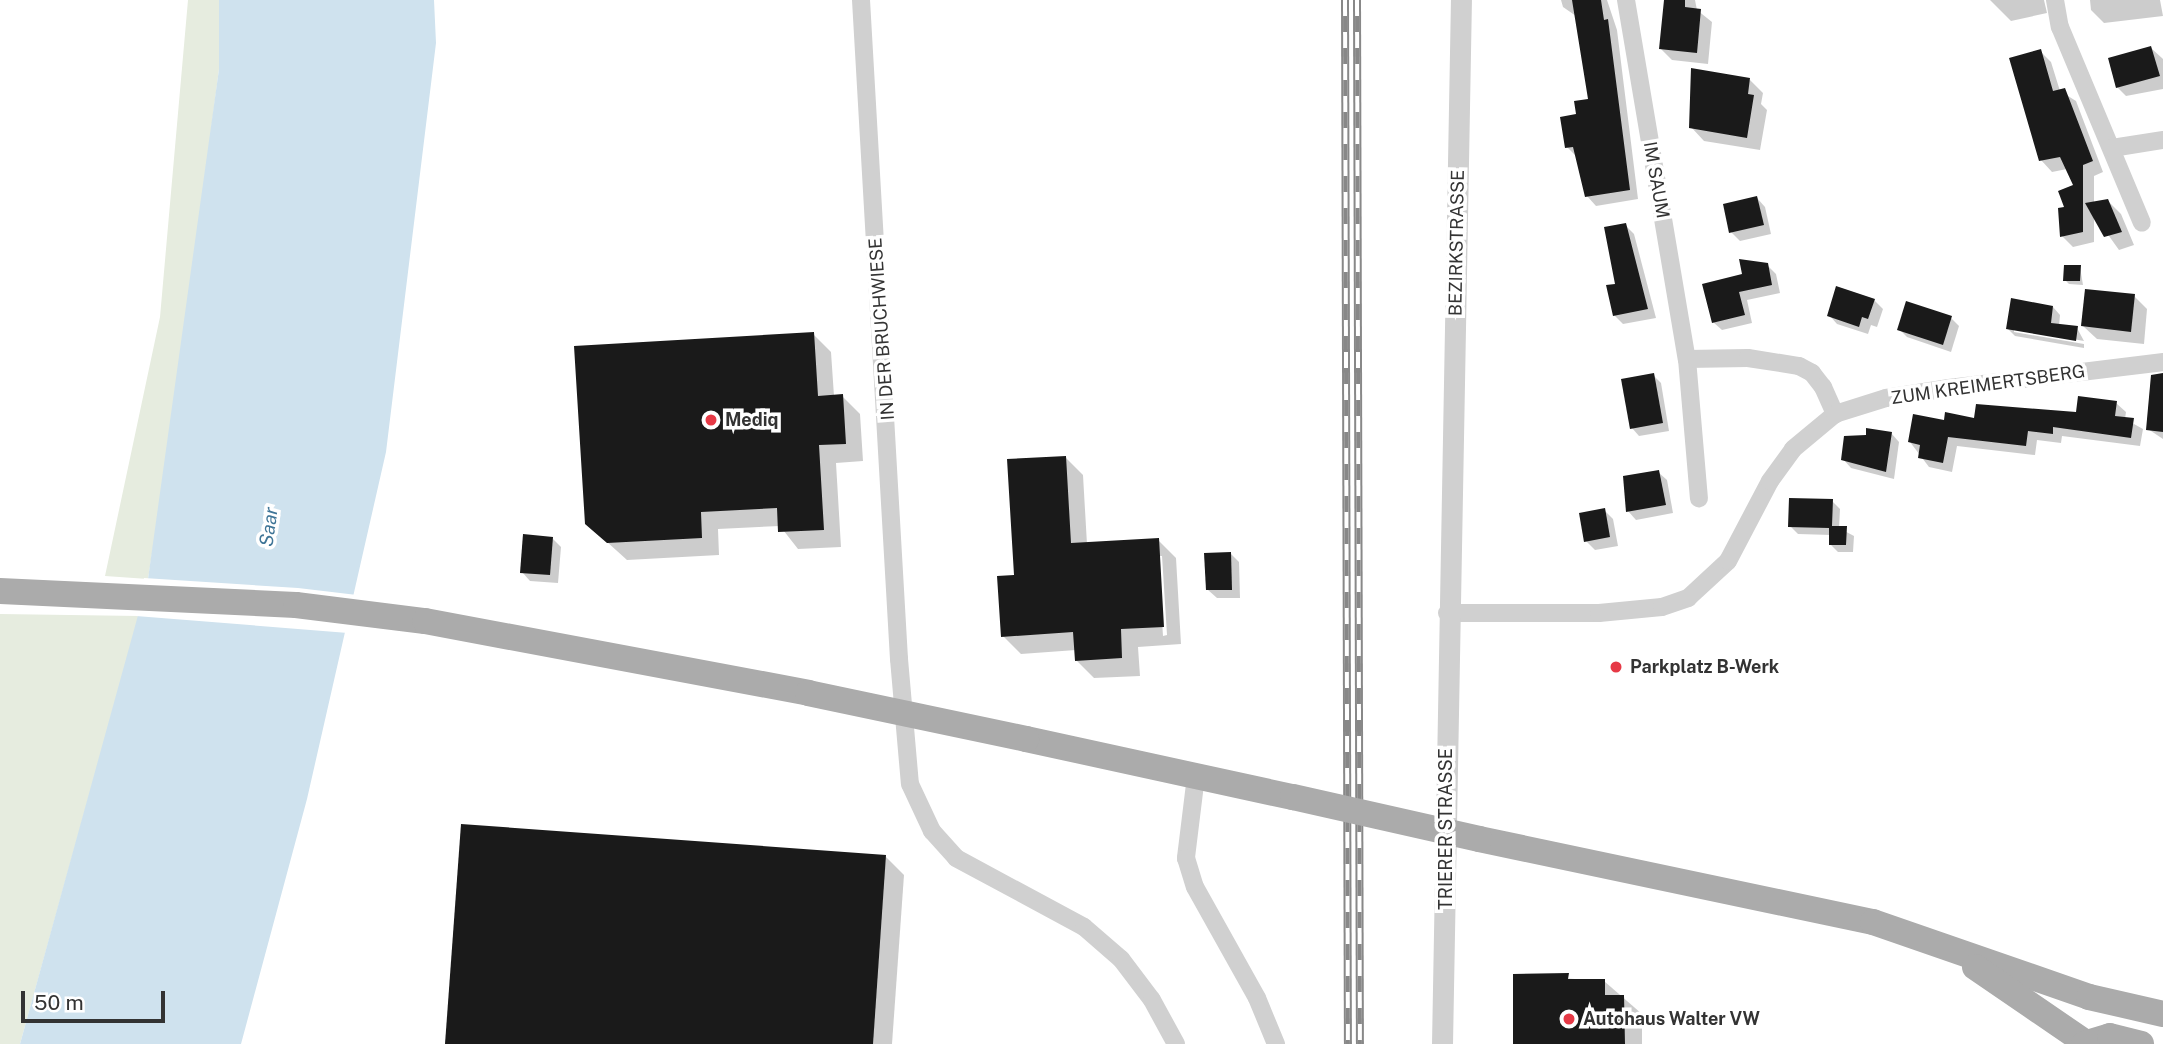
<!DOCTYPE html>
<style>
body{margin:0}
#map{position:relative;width:2163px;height:1044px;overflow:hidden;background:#fff;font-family:"Public Sans",sans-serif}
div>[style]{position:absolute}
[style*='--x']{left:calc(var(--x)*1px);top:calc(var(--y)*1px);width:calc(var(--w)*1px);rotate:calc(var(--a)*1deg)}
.green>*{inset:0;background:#e6ecdf}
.water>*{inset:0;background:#cfe2ee}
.pier>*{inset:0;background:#fff}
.shadow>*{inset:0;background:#0003}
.building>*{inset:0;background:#1a1a1a}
.minor>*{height:18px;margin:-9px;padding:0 9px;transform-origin:9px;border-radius:9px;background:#d0d0d0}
.tertiary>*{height:21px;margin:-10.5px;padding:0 10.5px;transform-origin:10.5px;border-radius:10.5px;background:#d0d0d0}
.primary>*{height:26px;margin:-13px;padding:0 13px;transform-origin:13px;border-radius:13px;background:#ababab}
.rail>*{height:8px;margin-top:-4px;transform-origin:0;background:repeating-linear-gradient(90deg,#fff 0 16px,#888 0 32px);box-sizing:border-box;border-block:2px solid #888}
.primary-bridge>*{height:26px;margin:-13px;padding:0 13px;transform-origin:13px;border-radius:13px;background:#ababab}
.dots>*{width:19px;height:19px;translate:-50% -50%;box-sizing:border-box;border:4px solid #fff;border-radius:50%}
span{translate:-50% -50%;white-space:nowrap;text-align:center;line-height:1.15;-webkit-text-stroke:7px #fff;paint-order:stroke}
.street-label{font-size:18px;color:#333}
.poi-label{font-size:18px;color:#333;font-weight:700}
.left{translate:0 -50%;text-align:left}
.water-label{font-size:19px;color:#3f7597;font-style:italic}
.scale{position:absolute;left:21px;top:991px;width:144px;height:32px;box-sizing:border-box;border:4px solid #333;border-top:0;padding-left:9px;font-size:21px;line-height:24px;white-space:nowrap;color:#333;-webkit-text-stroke:5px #fff;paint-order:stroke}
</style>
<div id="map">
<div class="green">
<div style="clip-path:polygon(188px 0,219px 0,219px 69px,175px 408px,148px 579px,105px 576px,160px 317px)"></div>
<div style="clip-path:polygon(0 614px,139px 616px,20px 1044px,0 1044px)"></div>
</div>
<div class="water">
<div style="clip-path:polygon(219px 0,434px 0,436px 43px,386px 452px,307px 799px,241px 1044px,20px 1044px,148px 579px,219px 69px)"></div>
</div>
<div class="pier">
<div style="clip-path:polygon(144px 578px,298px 588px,357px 595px,348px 633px,136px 616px)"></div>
</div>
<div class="shadow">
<div style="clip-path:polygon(1561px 0,1607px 0,1617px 30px,1638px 199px,1596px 206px,1587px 196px,1576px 156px,1567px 147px,1578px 115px,1590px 100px,1576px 16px,1563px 7px)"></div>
<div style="clip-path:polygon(1665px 0,1695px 0,1697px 10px,1712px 22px,1708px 64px,1672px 60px,1661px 49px)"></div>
<div style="clip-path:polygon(1990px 0,2044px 0,2047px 13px,2011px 21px)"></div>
<div style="clip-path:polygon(2090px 0,2160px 0,2163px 16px,2104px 23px,2091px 10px)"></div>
<div style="clip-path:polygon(2151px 48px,2163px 59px,2163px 89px,2126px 96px,2117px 87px)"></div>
<div style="clip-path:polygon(2040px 51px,2051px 62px,2060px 91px,2076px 101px,2103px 172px,2094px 176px,2094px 203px,2108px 201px,2121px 214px,2134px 245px,2119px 250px,2094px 215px,2094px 242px,2073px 247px,2062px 236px,2075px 186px,2067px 169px,2052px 172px,2041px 160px)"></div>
<div style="clip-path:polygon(1750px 80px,1763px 93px,1761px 104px,1767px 110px,1760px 150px,1704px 141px,1691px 127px)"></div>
<div style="clip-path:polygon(1757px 198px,1765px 207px,1771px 234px,1740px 241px,1731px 232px)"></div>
<div style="clip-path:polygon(1625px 225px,1634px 234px,1656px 318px,1623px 324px,1614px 315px)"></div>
<div style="clip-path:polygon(1767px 265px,1776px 274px,1780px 293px,1747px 300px,1752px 323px,1722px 330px,1713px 322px,1744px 276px)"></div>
<div style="clip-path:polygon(2080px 267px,2083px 285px,2069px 284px,2065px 280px)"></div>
<div style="clip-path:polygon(2134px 296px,2147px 309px,2144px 344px,2097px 339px,2083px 326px)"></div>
<div style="clip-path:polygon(1874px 300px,1883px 309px,1877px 327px,1871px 325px,1868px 334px,1837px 324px,1829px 315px)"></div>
<div style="clip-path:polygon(2053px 307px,2060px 315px,2059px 326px,2077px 328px,2084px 341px,2014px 329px,2014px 332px,2084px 344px,2084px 348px,2015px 336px,2007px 328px)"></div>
<div style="clip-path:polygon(1951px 318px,1959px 326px,1951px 352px,1907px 337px,1899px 329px)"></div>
<div style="clip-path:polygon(813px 334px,831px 352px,834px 396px,842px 396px,860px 414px,863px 461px,836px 463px,841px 547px,798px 549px,780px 526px,718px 529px,719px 555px,627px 560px,586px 523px)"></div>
<div style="clip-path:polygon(1653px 375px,1661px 383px,1669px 431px,1639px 436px,1632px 428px)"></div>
<div style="clip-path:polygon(2163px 394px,2163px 439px,2148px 429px)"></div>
<div style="clip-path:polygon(2116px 403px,2126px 412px,2125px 419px,2143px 429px,2140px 446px,2062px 436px,2061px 443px,2037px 440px,2035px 455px,1957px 446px,1952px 472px,1929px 467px,1910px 442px,1945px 422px,2078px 413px)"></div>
<div style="clip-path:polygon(1891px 433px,1899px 442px,1894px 479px,1851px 468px,1843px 459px)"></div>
<div style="clip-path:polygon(evenodd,1065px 457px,1083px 475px,1087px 544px,1158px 540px,1176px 558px,1181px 644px,1138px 647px,1140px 676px,1094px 678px,1076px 660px,1076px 650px,1021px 654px,1003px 636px,1016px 577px,1065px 457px,1158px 556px,1162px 556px,1167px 635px,1163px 636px,1158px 556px)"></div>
<div style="clip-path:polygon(1658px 472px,1667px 480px,1673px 513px,1636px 520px,1628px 511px)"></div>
<div style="clip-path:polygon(1832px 501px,1840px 509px,1839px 528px,1854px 536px,1853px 552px,1838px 552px,1831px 545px,1831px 535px,1798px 534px,1790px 526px)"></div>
<div style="clip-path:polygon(1604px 510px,1613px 519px,1618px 546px,1595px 550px,1586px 541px)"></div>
<div style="clip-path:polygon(552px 538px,561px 547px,558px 583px,530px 581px,522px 572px)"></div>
<div style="clip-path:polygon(1230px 553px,1239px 562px,1240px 598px,1217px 598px,1208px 590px)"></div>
<div style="clip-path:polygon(886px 857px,904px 875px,892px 1044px,447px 1044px)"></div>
<div style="clip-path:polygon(1515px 975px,1604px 981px,1642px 1014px,1642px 1044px,1515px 1044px)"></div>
</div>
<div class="building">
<div style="clip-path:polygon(1572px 0,1601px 0,1604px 20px,1608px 19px,1630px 190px,1585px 197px,1573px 147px,1565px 148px,1560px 117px,1576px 114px,1574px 101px,1588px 99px)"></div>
<div style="clip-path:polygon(1664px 0,1685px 0,1685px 7px,1701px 9px,1697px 53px,1659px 49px)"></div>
<div style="clip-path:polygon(2151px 46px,2160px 76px,2116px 88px,2108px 58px)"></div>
<div style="clip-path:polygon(2041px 49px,2053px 91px,2065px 88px,2093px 161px,2083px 165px,2083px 232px,2060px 237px,2058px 208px,2064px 207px,2058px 191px,2073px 185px,2060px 157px,2039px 161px,2009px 58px)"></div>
<div style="clip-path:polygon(1691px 68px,1750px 78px,1748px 94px,1754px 95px,1747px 138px,1689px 128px)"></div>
<div style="clip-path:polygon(1757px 196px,1764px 225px,1729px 233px,1723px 204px)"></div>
<div style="clip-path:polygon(2108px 199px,2122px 232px,2104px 237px,2085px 203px)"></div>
<div style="clip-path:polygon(1626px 223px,1648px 309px,1613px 316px,1606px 285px,1615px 284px,1604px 227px)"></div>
<div style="clip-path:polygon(1739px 259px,1768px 263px,1772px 285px,1739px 292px,1745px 315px,1712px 323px,1702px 284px,1742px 274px)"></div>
<div style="clip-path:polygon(2064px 265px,2081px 265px,2080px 281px,2063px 281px)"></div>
<div style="clip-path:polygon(1836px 286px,1875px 299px,1868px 319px,1862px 317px,1859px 327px,1827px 316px)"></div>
<div style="clip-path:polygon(2085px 289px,2135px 294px,2131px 332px,2081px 326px)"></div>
<div style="clip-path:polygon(2011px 298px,2053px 306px,2051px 323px,2078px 326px,2076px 341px,2006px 329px)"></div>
<div style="clip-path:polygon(1906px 301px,1952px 316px,1943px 345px,1897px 330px)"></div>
<div style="clip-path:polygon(814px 332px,818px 396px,843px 394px,846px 444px,819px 445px,824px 530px,778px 532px,777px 508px,701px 512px,702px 538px,607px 543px,585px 524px,574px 346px)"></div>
<div style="clip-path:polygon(1654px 373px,1663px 423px,1630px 429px,1621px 379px)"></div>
<div style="clip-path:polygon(2163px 373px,2163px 432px,2146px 430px,2151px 375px)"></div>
<div style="clip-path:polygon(2078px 396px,2117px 401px,2115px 416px,2134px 418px,2131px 438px,2053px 427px,2053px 434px,2028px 431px,2026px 446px,1948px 437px,1943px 463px,1918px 458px,1920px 445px,1908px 442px,1913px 414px,1944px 420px,1945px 412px,1974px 418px,1976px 404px,2076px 412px)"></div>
<div style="clip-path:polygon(1866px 428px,1892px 432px,1886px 472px,1841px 460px,1844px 436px,1866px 435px)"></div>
<div style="clip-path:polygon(1066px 456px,1071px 543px,1159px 538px,1164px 627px,1121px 629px,1122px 658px,1075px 661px,1073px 632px,1001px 637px,997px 576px,1014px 575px,1007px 459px)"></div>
<div style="clip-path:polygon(1659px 470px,1666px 505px,1626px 512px,1623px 476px)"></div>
<div style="clip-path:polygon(1789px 498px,1833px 499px,1832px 526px,1847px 526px,1846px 545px,1829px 545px,1829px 528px,1788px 527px)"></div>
<div style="clip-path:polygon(1605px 508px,1610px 537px,1584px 542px,1579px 513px)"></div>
<div style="clip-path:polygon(523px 534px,553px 537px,550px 575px,520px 573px)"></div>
<div style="clip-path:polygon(1231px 552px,1232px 590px,1206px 590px,1204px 553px)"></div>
<div style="clip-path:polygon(461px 824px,886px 855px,873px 1044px,445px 1044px)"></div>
<div style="clip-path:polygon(1569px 973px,1568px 979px,1605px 979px,1605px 995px,1624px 995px,1625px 1044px,1513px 1044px,1513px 974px)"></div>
</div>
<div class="minor">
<div style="--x:861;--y:0;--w:660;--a:86.7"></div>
<div style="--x:899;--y:659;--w:125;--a:85"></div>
<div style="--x:910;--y:784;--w:52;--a:64.9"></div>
<div style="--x:932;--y:831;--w:36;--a:48"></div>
<div style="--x:956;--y:858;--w:145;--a:28.3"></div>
<div style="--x:1084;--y:927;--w:49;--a:40.9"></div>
<div style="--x:1121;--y:959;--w:51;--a:52.9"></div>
<div style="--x:1152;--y:1000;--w:50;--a:61.4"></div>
<div style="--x:1626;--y:0;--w:364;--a:80.4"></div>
<div style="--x:1687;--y:359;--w:140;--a:85.1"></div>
<div style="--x:2055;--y:0;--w:27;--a:80"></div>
<div style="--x:2060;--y:27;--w:212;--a:67.3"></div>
<div style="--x:2112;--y:148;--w:52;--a:-8.9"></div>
<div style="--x:1687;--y:359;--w:61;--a:-0.9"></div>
<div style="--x:1748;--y:358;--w:52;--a:8.9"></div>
<div style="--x:1799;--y:366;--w:15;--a:28"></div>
<div style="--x:1812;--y:373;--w:18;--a:52"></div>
<div style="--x:1823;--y:387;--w:30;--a:66"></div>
<div style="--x:1447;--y:613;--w:152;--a:0"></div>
<div style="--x:1599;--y:613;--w:63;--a:-5.4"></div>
<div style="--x:1662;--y:607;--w:28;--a:-19"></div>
<div style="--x:1688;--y:598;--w:54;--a:-42.8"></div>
<div style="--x:1728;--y:561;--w:90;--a:-62.3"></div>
<div style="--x:1770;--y:481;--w:39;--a:-54"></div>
<div style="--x:1793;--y:449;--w:55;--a:-39.8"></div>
<div style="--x:1835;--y:414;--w:53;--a:-17.4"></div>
<div style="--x:1886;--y:398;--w:64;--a:-9"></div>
<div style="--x:1949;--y:388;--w:216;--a:-6.9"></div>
<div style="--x:1196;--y:776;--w:83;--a:97"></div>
<div style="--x:1186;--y:858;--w:30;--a:73"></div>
<div style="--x:1195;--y:887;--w:127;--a:60.8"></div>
<div style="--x:1257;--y:998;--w:50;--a:67.6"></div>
</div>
<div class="tertiary">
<div style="--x:1442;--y:1044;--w:1044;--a:-88.96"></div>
</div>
<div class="primary">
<div style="--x:0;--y:591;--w:296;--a:2.7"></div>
<div style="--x:296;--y:605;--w:130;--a:7.1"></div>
<div style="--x:425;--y:621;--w:390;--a:10.6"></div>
<div style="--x:1026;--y:739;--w:273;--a:12.3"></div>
<div style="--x:1479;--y:839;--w:403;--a:11.9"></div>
<div style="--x:1873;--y:922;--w:229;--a:19.1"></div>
<div style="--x:2089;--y:997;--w:76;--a:12.9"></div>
<div style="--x:1975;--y:967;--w:135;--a:34.4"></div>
<div style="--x:2084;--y:1044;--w:27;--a:-17"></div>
<div style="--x:2110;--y:1036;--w:32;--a:14"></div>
</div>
<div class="rail">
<div style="--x:1345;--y:0;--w:1044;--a:89.84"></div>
<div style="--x:1357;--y:0;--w:1044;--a:89.84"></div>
</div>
<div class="primary-bridge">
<div style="--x:808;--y:693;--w:223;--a:11.9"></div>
<div style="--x:1293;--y:797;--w:191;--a:12.7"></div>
</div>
<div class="dots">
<div style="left:711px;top:420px;background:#e63946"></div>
<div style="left:1616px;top:667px;background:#e63946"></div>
<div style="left:1569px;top:1019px;background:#e63946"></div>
</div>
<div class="street-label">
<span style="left:1656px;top:180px;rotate:80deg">IM SAUM</span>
<span style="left:1457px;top:243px;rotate:-89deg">BEZIRKSTRASSE</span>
<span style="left:882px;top:329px;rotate:-94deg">IN DER BRUCHWIESE</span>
<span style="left:1988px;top:385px;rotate:-8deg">ZUM KREIMERTSBERG</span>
<span style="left:1446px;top:829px;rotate:-90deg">TRIERER STRASSE</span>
</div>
<div class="poi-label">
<span class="left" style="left:725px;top:420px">Mediq</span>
<span class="left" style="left:1630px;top:667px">Parkplatz B-Werk</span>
<span class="left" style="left:1583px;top:1019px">Autohaus Walter VW</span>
</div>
<div class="water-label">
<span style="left:269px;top:527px;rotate:-82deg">Saar</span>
</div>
<div class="scale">50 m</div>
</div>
